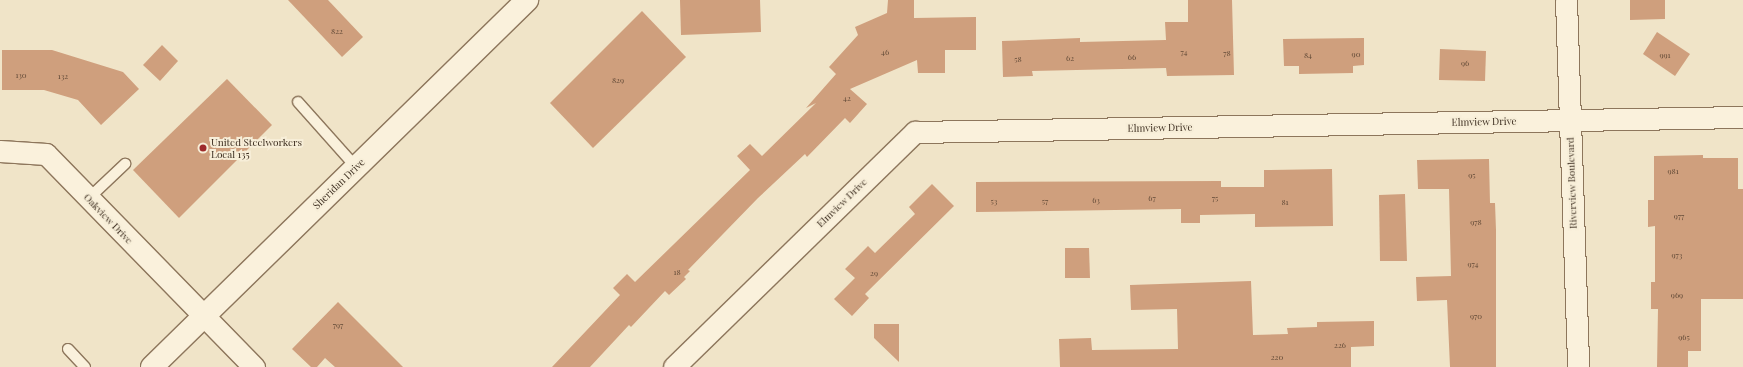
<!DOCTYPE html>
<style>
body{margin:0}
#map{position:relative;width:1743px;height:367px;overflow:hidden;background:#f0e4c8;font-family:"Playfair Display",serif}
div>[style]{position:absolute}
[style*='--x']{left:calc(var(--x)*1px);top:calc(var(--y)*1px);width:calc(var(--w)*1px);rotate:calc(var(--a)*1deg)}
.building>*{inset:0;background:#cf9f7d}
.roads{filter:drop-shadow(1px 0 #8d765c) drop-shadow(-1px 0 #8d765c) drop-shadow(0 1px #8d765c) drop-shadow(0 -1px #8d765c)}
.lane>*{height:10px;margin:-5px;padding:0 5px;transform-origin:5px;border-radius:5px;background:#faf1dc}
.street>*{height:21px;margin:-10.5px;padding:0 10.5px;transform-origin:10.5px;border-radius:10.5px;background:#faf1dc}
.secondary>*{height:22px;margin:-11px;padding:0 11px;transform-origin:11px;border-radius:11px;background:#faf1dc}
.dots>*{width:11px;height:11px;translate:-50% -50%;box-sizing:border-box;border:2px solid #f7eed8;border-radius:50%}
span{translate:-50% -50%;white-space:nowrap;text-align:center;line-height:1.15;-webkit-text-stroke:4px #f7eed8;paint-order:stroke}
.number-label{font-size:8px;color:#624a37}
.number-label span{-webkit-text-stroke-width:0}
.street-label{font-size:10px;color:#3d2e20}
.poi-label{font-size:10px;color:#3d2e20}
.left{translate:0 -50%;text-align:left}
</style>
<div id="map">
<div class="building">
<div style="clip-path:polygon(288px 0,328px 0,363px 37px,342px 57px)"></div>
<div style="clip-path:polygon(680px 0,760px 0,761px 32px,681px 35px)"></div>
<div style="clip-path:polygon(888px 0,914px 0,914px 18px,976px 17px,976px 50px,945px 50px,945px 73px,918px 73px,917px 60px,850px 89px,867px 104px,850px 123px,845px 118px,807px 157px,805px 154px,758px 198px,688px 270px,690px 271px,684px 277px,686px 279px,669px 295px,665px 291px,631px 327px,629px 325px,590px 367px,552px 367px,620px 295px,613px 288px,627px 274px,635px 282px,750px 170px,737px 156px,750px 144px,762px 156px,816px 103px,806px 108px,836px 74px,829px 67px,858px 35px,855px 27px,887px 13px)"></div>
<div style="clip-path:polygon(1188px 0,1232px 0,1234px 75px,1167px 76px,1166px 68px,1032px 71px,1033px 76px,1003px 77px,1002px 41px,1080px 38px,1080px 42px,1166px 40px,1165px 22px,1188px 22px)"></div>
<div style="clip-path:polygon(1630px 0,1665px 0,1665px 19px,1630px 20px)"></div>
<div style="clip-path:polygon(642px 11px,686px 57px,593px 148px,550px 103px)"></div>
<div style="clip-path:polygon(1657px 32px,1690px 54px,1675px 76px,1643px 54px)"></div>
<div style="clip-path:polygon(1364px 38px,1364px 65px,1353px 66px,1353px 73px,1299px 74px,1299px 66px,1284px 66px,1283px 39px)"></div>
<div style="clip-path:polygon(162px 45px,178px 61px,160px 81px,143px 65px)"></div>
<div style="clip-path:polygon(1440px 49px,1486px 51px,1485px 81px,1439px 80px)"></div>
<div style="clip-path:polygon(2px 50px,52px 50px,123px 72px,139px 89px,101px 125px,78px 100px,44px 90px,2px 90px)"></div>
<div style="clip-path:polygon(227px 79px,272px 125px,179px 218px,133px 170px)"></div>
<div style="clip-path:polygon(1703px 155px,1703px 158px,1738px 158px,1738px 189px,1743px 189px,1743px 299px,1701px 299px,1701px 351px,1688px 351px,1688px 367px,1657px 367px,1658px 309px,1651px 309px,1651px 282px,1655px 282px,1655px 226px,1648px 227px,1648px 200px,1654px 200px,1654px 156px)"></div>
<div style="clip-path:polygon(1489px 159px,1490px 203px,1495px 203px,1496px 230px,1496px 367px,1450px 367px,1447px 300px,1417px 301px,1416px 277px,1451px 276px,1449px 189px,1418px 189px,1417px 160px)"></div>
<div style="clip-path:polygon(1332px 169px,1333px 226px,1255px 227px,1255px 214px,1200px 215px,1200px 223px,1181px 223px,1181px 209px,976px 212px,976px 182px,1221px 181px,1221px 187px,1264px 187px,1264px 170px)"></div>
<div style="clip-path:polygon(932px 184px,954px 206px,865px 294px,869px 298px,852px 316px,834px 299px,855px 278px,845px 269px,868px 246px,875px 253px,915px 214px,909px 207px)"></div>
<div style="clip-path:polygon(1405px 194px,1407px 261px,1380px 261px,1379px 195px)"></div>
<div style="clip-path:polygon(1065px 248px,1089px 248px,1090px 278px,1065px 278px)"></div>
<div style="clip-path:polygon(1251px 281px,1253px 335px,1288px 334px,1287px 328px,1317px 327px,1317px 322px,1374px 321px,1374px 346px,1351px 347px,1351px 367px,1060px 367px,1059px 339px,1091px 338px,1092px 350px,1178px 349px,1177px 309px,1131px 310px,1130px 285px)"></div>
<div style="clip-path:polygon(338px 302px,403px 367px,335px 367px,325px 358px,317px 367px,311px 367px,292px 349px)"></div>
<div style="clip-path:polygon(874px 324px,899px 324px,899px 362px,874px 338px)"></div>
</div>
<div class="roads">
<div class="lane">
<div style="--x:298;--y:102;--w:87;--a:48.3"></div>
<div style="--x:89;--y:198;--w:50;--a:-43.4"></div>
<div style="--x:68;--y:349;--w:25;--a:47"></div>
</div>
<div class="street">
<div style="--x:1566;--y:0;--w:367;--a:88.1"></div>
<div style="--x:0;--y:151;--w:46;--a:3.7"></div>
<div style="--x:46;--y:154;--w:298;--a:45.7"></div>
<div style="--x:674;--y:367;--w:337;--a:-44.3"></div>
<div style="--x:915;--y:132;--w:828;--a:-1.04"></div>
</div>
<div class="secondary">
<div style="--x:152;--y:367;--w:525;--a:-44.38"></div>
</div>
</div>
<div class="dots">
<div style="left:203px;top:148px;background:#9e2a2b"></div>
</div>
<div class="number-label">
<span style="left:337px;top:31px">822</span>
<span style="left:885px;top:52px">46</span>
<span style="left:1184px;top:52px">74</span>
<span style="left:1227px;top:53px">78</span>
<span style="left:1356px;top:54px">90</span>
<span style="left:1308px;top:55px">84</span>
<span style="left:1665px;top:55px">991</span>
<span style="left:1132px;top:57px">66</span>
<span style="left:1070px;top:58px">62</span>
<span style="left:1018px;top:59px">58</span>
<span style="left:1465px;top:63px">96</span>
<span style="left:21px;top:75px">130</span>
<span style="left:63px;top:76px">132</span>
<span style="left:618px;top:80px">829</span>
<span style="left:847px;top:98px">42</span>
<span style="left:1673px;top:171px">981</span>
<span style="left:1472px;top:175px">95</span>
<span style="left:1152px;top:198px">67</span>
<span style="left:1215px;top:198px">75</span>
<span style="left:1096px;top:200px">63</span>
<span style="left:994px;top:201px">53</span>
<span style="left:1045px;top:201px">57</span>
<span style="left:1285px;top:202px">81</span>
<span style="left:1679px;top:216px">977</span>
<span style="left:1476px;top:222px">978</span>
<span style="left:1677px;top:255px">973</span>
<span style="left:1473px;top:264px">974</span>
<span style="left:677px;top:272px">18</span>
<span style="left:874px;top:273px">29</span>
<span style="left:1677px;top:295px">969</span>
<span style="left:1476px;top:316px">970</span>
<span style="left:338px;top:325px">797</span>
<span style="left:1684px;top:337px">965</span>
<span style="left:1340px;top:345px">226</span>
<span style="left:1277px;top:357px">220</span>
</div>
<div class="street-label">
<span style="left:1484px;top:122px;rotate:-1deg">Elmview Drive</span>
<span style="left:1160px;top:128px;rotate:-1deg">Elmview Drive</span>
<span style="left:1572px;top:183px;rotate:-92deg">Riverview Boulevard</span>
<span style="left:339px;top:184px;rotate:-44deg">Sheridan Drive</span>
<span style="left:842px;top:203px;rotate:-44deg">Elmview Drive</span>
<span style="left:108px;top:219px;rotate:46deg">Oakview Drive</span>
</div>
<div class="poi-label">
<span class="left" style="left:211px;top:148px">United Steelworkers<br>Local 135</span>
</div>
</div>
